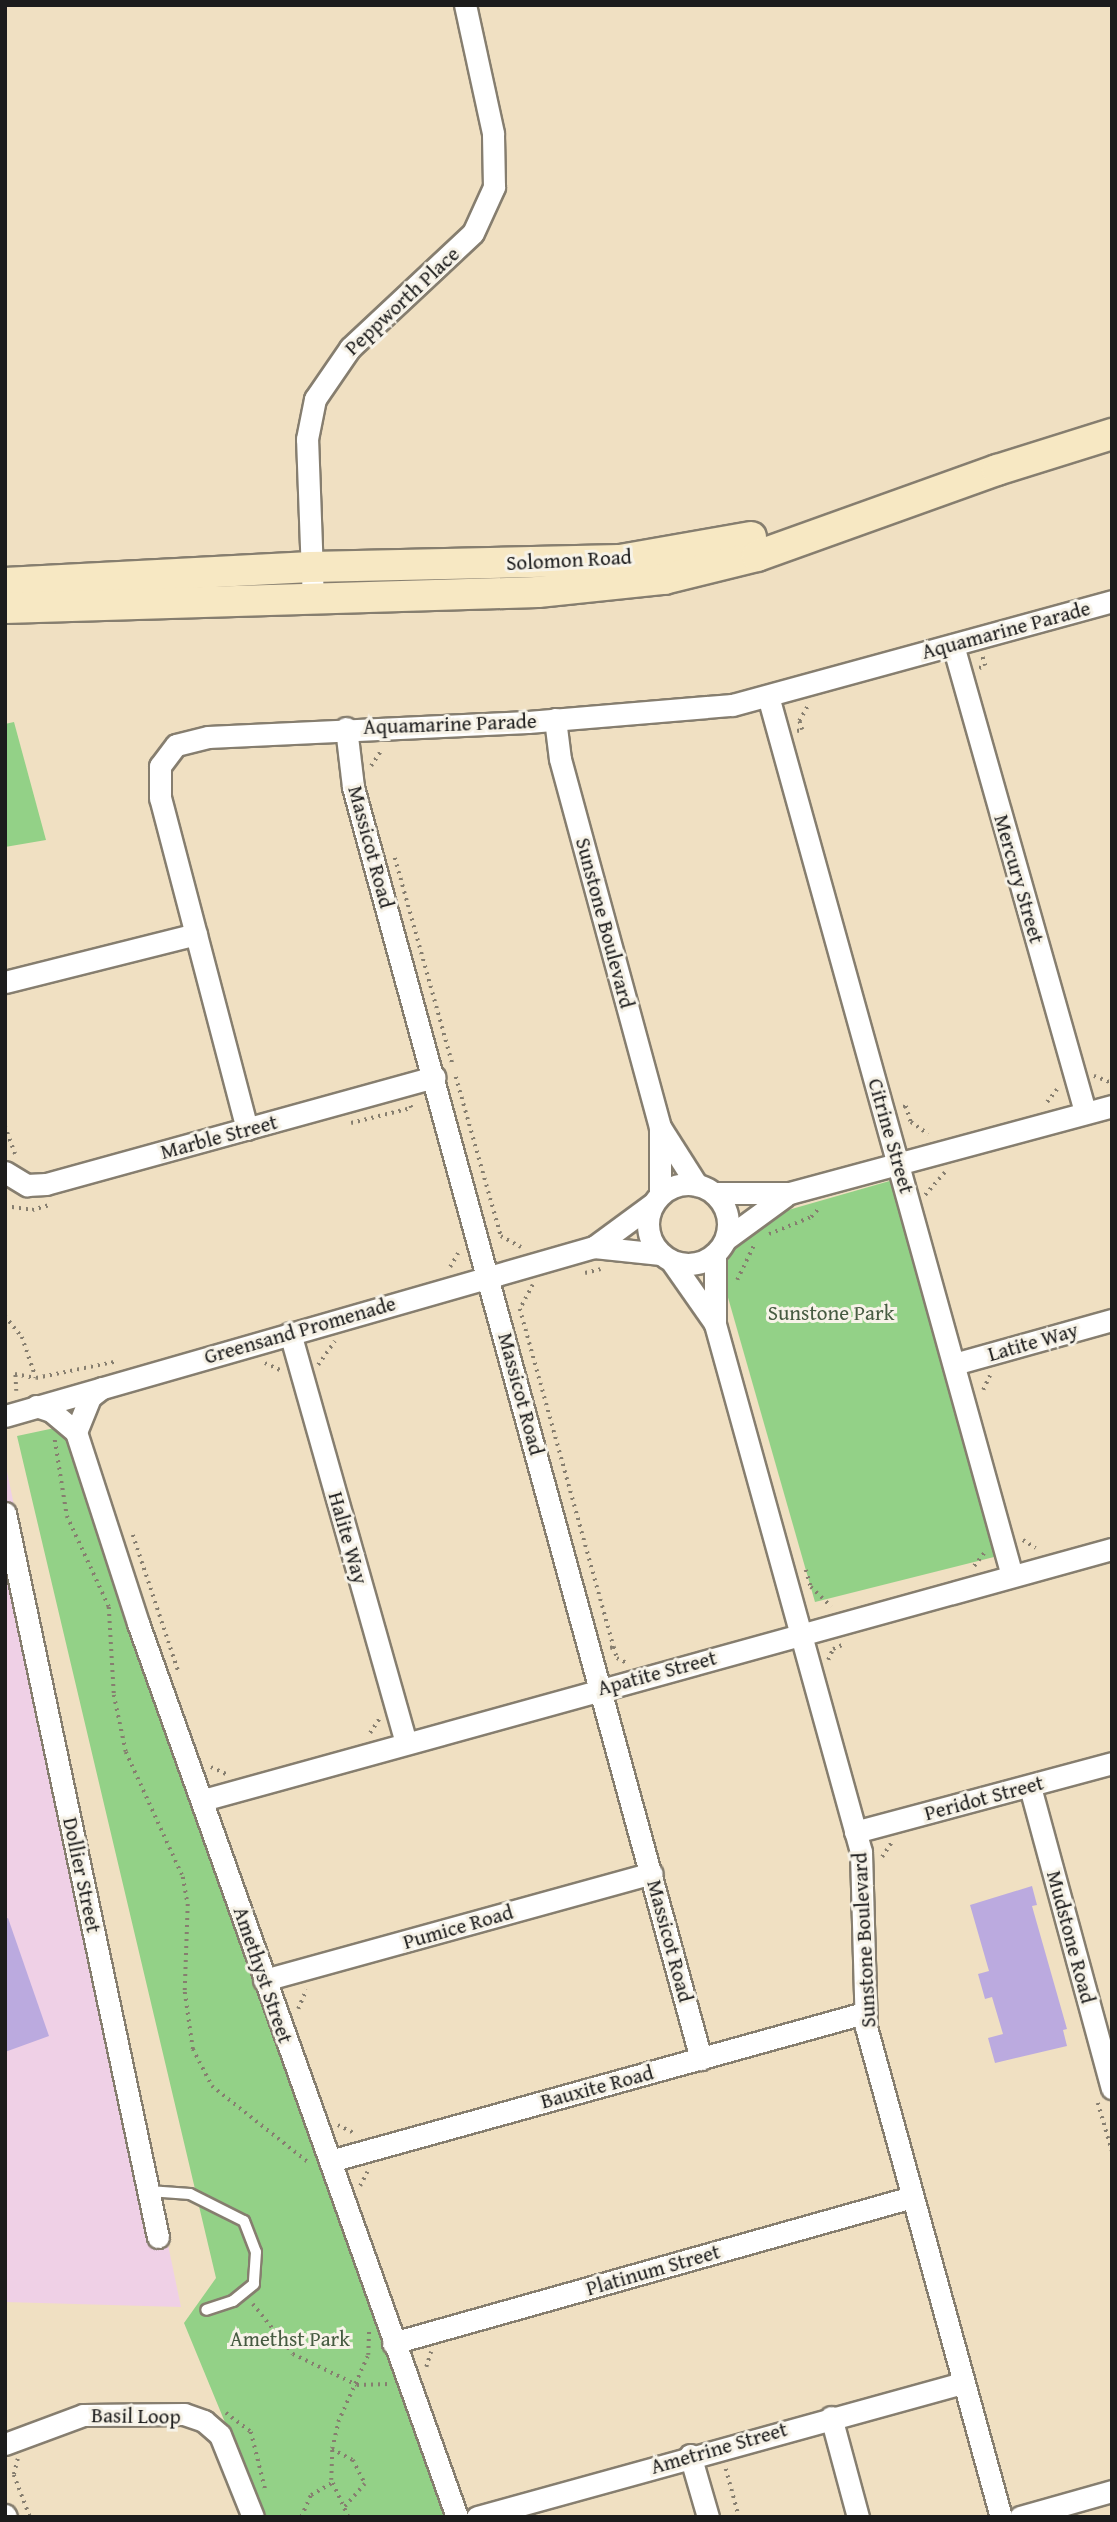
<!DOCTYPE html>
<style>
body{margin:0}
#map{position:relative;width:1117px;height:2522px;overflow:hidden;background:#f0e0c2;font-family:"Gentium Book Plus",serif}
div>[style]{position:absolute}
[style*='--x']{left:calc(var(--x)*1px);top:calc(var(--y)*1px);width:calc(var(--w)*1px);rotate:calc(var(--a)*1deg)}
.built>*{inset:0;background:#efd0e6}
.green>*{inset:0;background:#93d187}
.building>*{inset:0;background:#bbaadf}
.path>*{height:3.5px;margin-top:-1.75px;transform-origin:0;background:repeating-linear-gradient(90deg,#867e6f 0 2px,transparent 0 7px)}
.roads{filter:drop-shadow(2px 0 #867e6f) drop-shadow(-2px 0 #867e6f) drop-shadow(0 2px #867e6f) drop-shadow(0 -2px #867e6f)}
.lane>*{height:10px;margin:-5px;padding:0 5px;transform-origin:5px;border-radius:5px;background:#fff}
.street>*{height:21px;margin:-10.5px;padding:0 10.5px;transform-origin:10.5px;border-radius:10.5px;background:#fff}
.street>.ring{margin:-10.5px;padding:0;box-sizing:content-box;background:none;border:21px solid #fff;border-radius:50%}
.secondary>*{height:30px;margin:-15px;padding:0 15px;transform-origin:15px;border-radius:15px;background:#f7e8c3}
span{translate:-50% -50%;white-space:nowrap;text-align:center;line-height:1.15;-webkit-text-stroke:6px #f7f3e8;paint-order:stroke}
.street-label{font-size:21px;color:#1c1c1c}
.park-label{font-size:21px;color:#465b41}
.frame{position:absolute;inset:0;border:7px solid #1c1c1c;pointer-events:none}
</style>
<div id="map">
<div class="built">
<div style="clip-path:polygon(5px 1462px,181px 2307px,5px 2302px)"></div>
</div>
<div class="green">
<div style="clip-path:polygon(14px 722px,46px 840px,5px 847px,5px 724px)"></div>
<div style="clip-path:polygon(893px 1180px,998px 1556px,815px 1602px,721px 1273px,750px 1221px)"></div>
<div style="clip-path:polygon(64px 1426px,450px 2517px,264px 2517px,184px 2323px,216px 2278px,17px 1436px)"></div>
</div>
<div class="building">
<div style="clip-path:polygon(1032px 1886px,1037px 1905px,1032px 1906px,1067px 2029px,1063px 2030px,1067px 2046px,995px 2063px,988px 2038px,1003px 2034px,992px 1997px,985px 1999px,978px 1974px,989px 1971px,970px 1905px)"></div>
<div style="clip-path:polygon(8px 1918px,49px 2036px,5px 2052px,5px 1919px)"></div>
</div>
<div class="path">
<div style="--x:979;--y:668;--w:6;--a:-18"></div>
<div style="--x:985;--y:666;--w:10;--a:-107"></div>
<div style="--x:797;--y:731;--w:5;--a:-11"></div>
<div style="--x:802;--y:730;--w:9;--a:-108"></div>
<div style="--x:799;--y:721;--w:20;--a:-60"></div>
<div style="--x:371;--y:766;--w:20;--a:-57"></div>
<div style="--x:395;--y:858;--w:216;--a:74.4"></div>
<div style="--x:1094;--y:1076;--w:19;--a:21"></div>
<div style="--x:456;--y:1077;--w:165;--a:74.2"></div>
<div style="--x:501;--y:1236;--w:23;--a:29"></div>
<div style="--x:1047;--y:1102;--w:16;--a:-52"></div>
<div style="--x:903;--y:1107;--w:3;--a:-18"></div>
<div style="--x:906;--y:1106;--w:17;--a:73"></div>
<div style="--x:911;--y:1122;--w:21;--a:35"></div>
<div style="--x:351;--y:1123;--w:62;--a:-14"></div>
<div style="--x:411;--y:1108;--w:3;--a:-108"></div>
<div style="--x:5;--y:1126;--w:30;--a:70"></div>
<div style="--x:925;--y:1195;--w:30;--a:-49"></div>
<div style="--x:5;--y:1206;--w:27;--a:8"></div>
<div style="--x:32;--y:1210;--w:19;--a:-16"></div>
<div style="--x:769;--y:1234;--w:45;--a:-22"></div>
<div style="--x:811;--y:1217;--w:13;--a:-48"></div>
<div style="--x:450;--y:1267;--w:16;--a:-60"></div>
<div style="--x:585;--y:1273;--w:16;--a:-14"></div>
<div style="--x:737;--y:1280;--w:41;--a:-64.1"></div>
<div style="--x:533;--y:1285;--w:27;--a:118"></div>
<div style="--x:520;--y:1309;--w:351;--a:74.5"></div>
<div style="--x:5;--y:1316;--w:27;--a:51"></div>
<div style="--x:22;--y:1337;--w:43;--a:71.1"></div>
<div style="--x:265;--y:1363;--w:17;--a:25"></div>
<div style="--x:318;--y:1365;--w:29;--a:-55"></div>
<div style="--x:983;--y:1390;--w:17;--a:-65"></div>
<div style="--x:16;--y:1391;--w:17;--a:-93"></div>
<div style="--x:15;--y:1374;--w:21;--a:11"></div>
<div style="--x:36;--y:1378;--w:80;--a:-11.6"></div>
<div style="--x:55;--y:1440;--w:77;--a:81"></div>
<div style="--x:67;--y:1516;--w:100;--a:65.2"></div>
<div style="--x:109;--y:1607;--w:88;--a:86.7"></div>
<div style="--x:114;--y:1695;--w:58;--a:78.1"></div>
<div style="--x:126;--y:1752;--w:137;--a:65.5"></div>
<div style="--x:183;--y:1877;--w:27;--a:80"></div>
<div style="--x:188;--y:1904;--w:88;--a:92"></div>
<div style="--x:185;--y:1992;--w:58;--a:82"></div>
<div style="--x:193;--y:2049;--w:42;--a:62.8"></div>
<div style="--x:212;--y:2086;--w:124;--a:38.4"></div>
<div style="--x:133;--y:1535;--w:145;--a:71.6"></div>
<div style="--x:1023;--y:1540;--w:15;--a:32"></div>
<div style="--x:974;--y:1566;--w:16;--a:-52"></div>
<div style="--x:806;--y:1570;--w:18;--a:74"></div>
<div style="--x:811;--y:1587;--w:28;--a:44"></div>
<div style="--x:610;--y:1648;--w:4;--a:-14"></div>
<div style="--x:614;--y:1647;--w:11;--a:75"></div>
<div style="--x:617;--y:1658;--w:11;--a:27"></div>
<div style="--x:828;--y:1660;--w:12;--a:-66"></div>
<div style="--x:833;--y:1649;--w:12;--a:-24"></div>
<div style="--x:370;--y:1733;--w:17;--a:-57"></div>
<div style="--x:211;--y:1767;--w:17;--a:25"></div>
<div style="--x:882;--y:1857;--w:17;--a:-57"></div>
<div style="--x:298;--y:2009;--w:21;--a:-67"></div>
<div style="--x:1098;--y:2103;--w:50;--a:73.7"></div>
<div style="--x:338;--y:2125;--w:20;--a:27"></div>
<div style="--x:360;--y:2186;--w:16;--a:-63"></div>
<div style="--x:253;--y:2304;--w:64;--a:51.3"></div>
<div style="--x:293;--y:2354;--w:71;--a:25.8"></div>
<div style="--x:357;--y:2385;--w:32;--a:-2"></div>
<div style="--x:426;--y:2367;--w:16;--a:-72"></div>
<div style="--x:226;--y:2413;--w:31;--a:37"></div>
<div style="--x:251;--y:2432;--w:62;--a:76"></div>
<div style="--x:332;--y:2449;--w:24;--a:28"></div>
<div style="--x:353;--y:2460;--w:27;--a:63"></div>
<div style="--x:365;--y:2484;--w:33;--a:131"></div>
<div style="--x:18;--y:2459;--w:16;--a:104"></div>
<div style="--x:14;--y:2475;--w:45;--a:69.1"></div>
<div style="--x:726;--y:2469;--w:50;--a:74.8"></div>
<div style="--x:301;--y:2517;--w:24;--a:-66"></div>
<div style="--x:311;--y:2495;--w:24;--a:-30"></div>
<div style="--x:348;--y:2517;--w:41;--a:-114.7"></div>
<div style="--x:331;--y:2480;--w:31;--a:-88"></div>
<div style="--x:332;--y:2449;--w:28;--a:-77"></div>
<div style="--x:338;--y:2422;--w:73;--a:-65.9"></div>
<div style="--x:368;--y:2355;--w:25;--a:-88"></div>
</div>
<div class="roads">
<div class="lane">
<div style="--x:149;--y:2191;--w:41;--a:4.2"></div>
<div style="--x:190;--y:2194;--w:60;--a:26.6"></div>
<div style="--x:244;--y:2221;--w:33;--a:69"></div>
<div style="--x:256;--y:2252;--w:32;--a:94"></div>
<div style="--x:254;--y:2284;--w:27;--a:141"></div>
<div style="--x:233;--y:2301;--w:28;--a:162"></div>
</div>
<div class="street">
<div style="--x:313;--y:601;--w:162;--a:-92.1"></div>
<div style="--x:307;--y:439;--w:41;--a:-78.7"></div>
<div style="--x:315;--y:399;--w:62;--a:-55.5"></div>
<div style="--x:350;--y:348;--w:168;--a:-43.1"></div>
<div style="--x:473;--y:233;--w:51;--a:-65.5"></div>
<div style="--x:494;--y:187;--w:54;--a:-91.1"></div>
<div style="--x:493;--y:133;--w:131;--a:-102.3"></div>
<div style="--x:953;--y:645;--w:486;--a:74.2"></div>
<div style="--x:768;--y:696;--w:913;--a:74.5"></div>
<div style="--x:555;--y:719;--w:40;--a:82.9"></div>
<div style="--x:560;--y:759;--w:381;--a:74.8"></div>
<div style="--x:660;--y:1127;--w:69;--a:57.5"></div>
<div style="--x:346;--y:728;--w:59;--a:83.2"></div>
<div style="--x:353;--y:787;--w:1319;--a:74.7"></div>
<div style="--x:5;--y:982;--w:197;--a:-14.1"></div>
<div style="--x:247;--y:1129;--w:342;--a:-104.7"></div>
<div style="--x:160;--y:798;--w:32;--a:-90"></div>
<div style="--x:160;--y:766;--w:26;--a:-53"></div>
<div style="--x:176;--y:745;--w:33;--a:-14"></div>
<div style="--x:208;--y:737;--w:320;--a:-2.7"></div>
<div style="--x:528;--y:722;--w:205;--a:-4.8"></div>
<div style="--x:732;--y:705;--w:394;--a:-15.3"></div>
<div style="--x:5;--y:1172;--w:26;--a:31"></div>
<div style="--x:27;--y:1185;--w:19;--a:-3"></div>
<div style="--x:46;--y:1184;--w:403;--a:-15.4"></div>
<div class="ring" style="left:648px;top:1184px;width:59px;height:59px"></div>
<div style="--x:714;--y:1193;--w:76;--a:0"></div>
<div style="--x:790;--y:1193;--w:334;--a:-15.1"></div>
<div style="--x:660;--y:1194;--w:67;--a:-90"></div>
<div style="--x:726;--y:1239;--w:73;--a:-36.1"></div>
<div style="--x:594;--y:1247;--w:67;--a:6"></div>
<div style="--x:715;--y:1254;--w:70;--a:90"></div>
<div style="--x:715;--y:1324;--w:548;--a:74.54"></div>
<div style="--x:861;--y:1852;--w:175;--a:88.4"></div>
<div style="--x:866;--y:2027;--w:508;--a:74.6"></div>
<div style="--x:672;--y:1262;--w:73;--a:55"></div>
<div style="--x:290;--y:1333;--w:426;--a:74.2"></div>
<div style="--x:954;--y:1364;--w:164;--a:-15.6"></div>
<div style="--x:36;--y:1406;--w:16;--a:18"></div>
<div style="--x:51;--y:1411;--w:33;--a:40"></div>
<div style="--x:76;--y:1432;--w:38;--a:-68"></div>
<div style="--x:90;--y:1397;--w:15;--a:-37"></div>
<div style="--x:5;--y:1416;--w:613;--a:-16.01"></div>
<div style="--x:594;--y:1247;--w:71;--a:-36.4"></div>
<div style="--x:76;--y:1432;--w:201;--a:72"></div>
<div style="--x:138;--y:1623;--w:949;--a:70.36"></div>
<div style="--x:5;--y:1513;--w:740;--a:78.07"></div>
<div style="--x:1030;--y:1787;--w:312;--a:74.8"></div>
<div style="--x:203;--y:1800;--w:943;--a:-15.44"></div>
<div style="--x:855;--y:1832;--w:266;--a:-15"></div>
<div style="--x:264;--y:1980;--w:402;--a:-15.4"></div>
<div style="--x:330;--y:2161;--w:554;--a:-15.49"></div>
<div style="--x:393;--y:2343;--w:539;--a:-15.71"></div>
<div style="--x:831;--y:2417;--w:104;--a:74.9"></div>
<div style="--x:5;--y:2444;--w:83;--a:-20.4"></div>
<div style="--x:83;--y:2415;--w:101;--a:-0.6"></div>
<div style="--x:184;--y:2414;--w:21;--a:19"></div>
<div style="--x:204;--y:2421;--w:21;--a:41"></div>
<div style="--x:220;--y:2435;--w:88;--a:68.1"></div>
<div style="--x:690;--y:2455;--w:65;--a:73.8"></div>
<div style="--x:5;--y:2515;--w:2;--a:63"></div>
<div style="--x:477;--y:2517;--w:503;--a:-15.44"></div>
<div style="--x:1020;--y:2517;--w:96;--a:-15.8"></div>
</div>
<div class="secondary">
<div style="--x:5;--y:583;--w:306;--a:-3"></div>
<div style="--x:311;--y:567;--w:309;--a:-1.3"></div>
<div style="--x:620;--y:560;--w:133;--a:-10"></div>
<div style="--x:5;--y:608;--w:533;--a:-1.72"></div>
<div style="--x:538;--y:592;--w:127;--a:-5.9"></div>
<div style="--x:664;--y:579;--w:96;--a:-13.9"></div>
<div style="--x:757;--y:556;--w:255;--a:-19.7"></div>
<div style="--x:997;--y:470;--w:121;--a:-17.4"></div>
</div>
</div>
<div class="street-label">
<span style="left:402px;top:301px;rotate:-43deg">Peppworth Place</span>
<span style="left:569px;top:560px;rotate:-3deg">Solomon Road</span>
<span style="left:1006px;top:630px;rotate:-15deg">Aquamarine Parade</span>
<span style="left:450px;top:724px;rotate:-2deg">Aquamarine Parade</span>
<span style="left:371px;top:847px;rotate:75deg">Massicot Road</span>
<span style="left:1019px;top:879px;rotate:74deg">Mercury Street</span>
<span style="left:605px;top:923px;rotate:75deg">Sunstone Boulevard</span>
<span style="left:891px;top:1136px;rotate:74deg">Citrine Street</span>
<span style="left:219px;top:1137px;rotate:-15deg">Marble Street</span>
<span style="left:300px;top:1330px;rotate:-16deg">Greensand Promenade</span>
<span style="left:1033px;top:1342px;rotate:-16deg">Latite Way</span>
<span style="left:521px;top:1394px;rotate:75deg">Massicot Road</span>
<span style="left:348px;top:1538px;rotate:74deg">Halite Way</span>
<span style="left:657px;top:1673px;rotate:-15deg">Apatite Street</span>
<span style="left:984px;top:1798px;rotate:-15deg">Peridot Street</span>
<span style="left:82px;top:1875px;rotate:78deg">Dollier Street</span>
<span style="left:458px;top:1927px;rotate:-16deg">Pumice Road</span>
<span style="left:1071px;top:1937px;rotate:75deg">Mudstone Road</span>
<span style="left:864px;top:1940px;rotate:-93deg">Sunstone Boulevard</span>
<span style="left:670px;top:1941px;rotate:75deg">Massicot Road</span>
<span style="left:263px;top:1975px;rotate:71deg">Amethyst Street</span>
<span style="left:597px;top:2087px;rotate:-15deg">Bauxite Road</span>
<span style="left:653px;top:2270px;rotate:-16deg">Platinum Street</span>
<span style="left:136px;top:2416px;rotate:1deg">Basil Loop</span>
<span style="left:719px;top:2448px;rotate:-16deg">Ametrine Street</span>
</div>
<div class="park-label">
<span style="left:831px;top:1313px">Sunstone Park</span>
<span style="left:290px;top:2339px">Amethst Park</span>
</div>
<div class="frame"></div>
</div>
